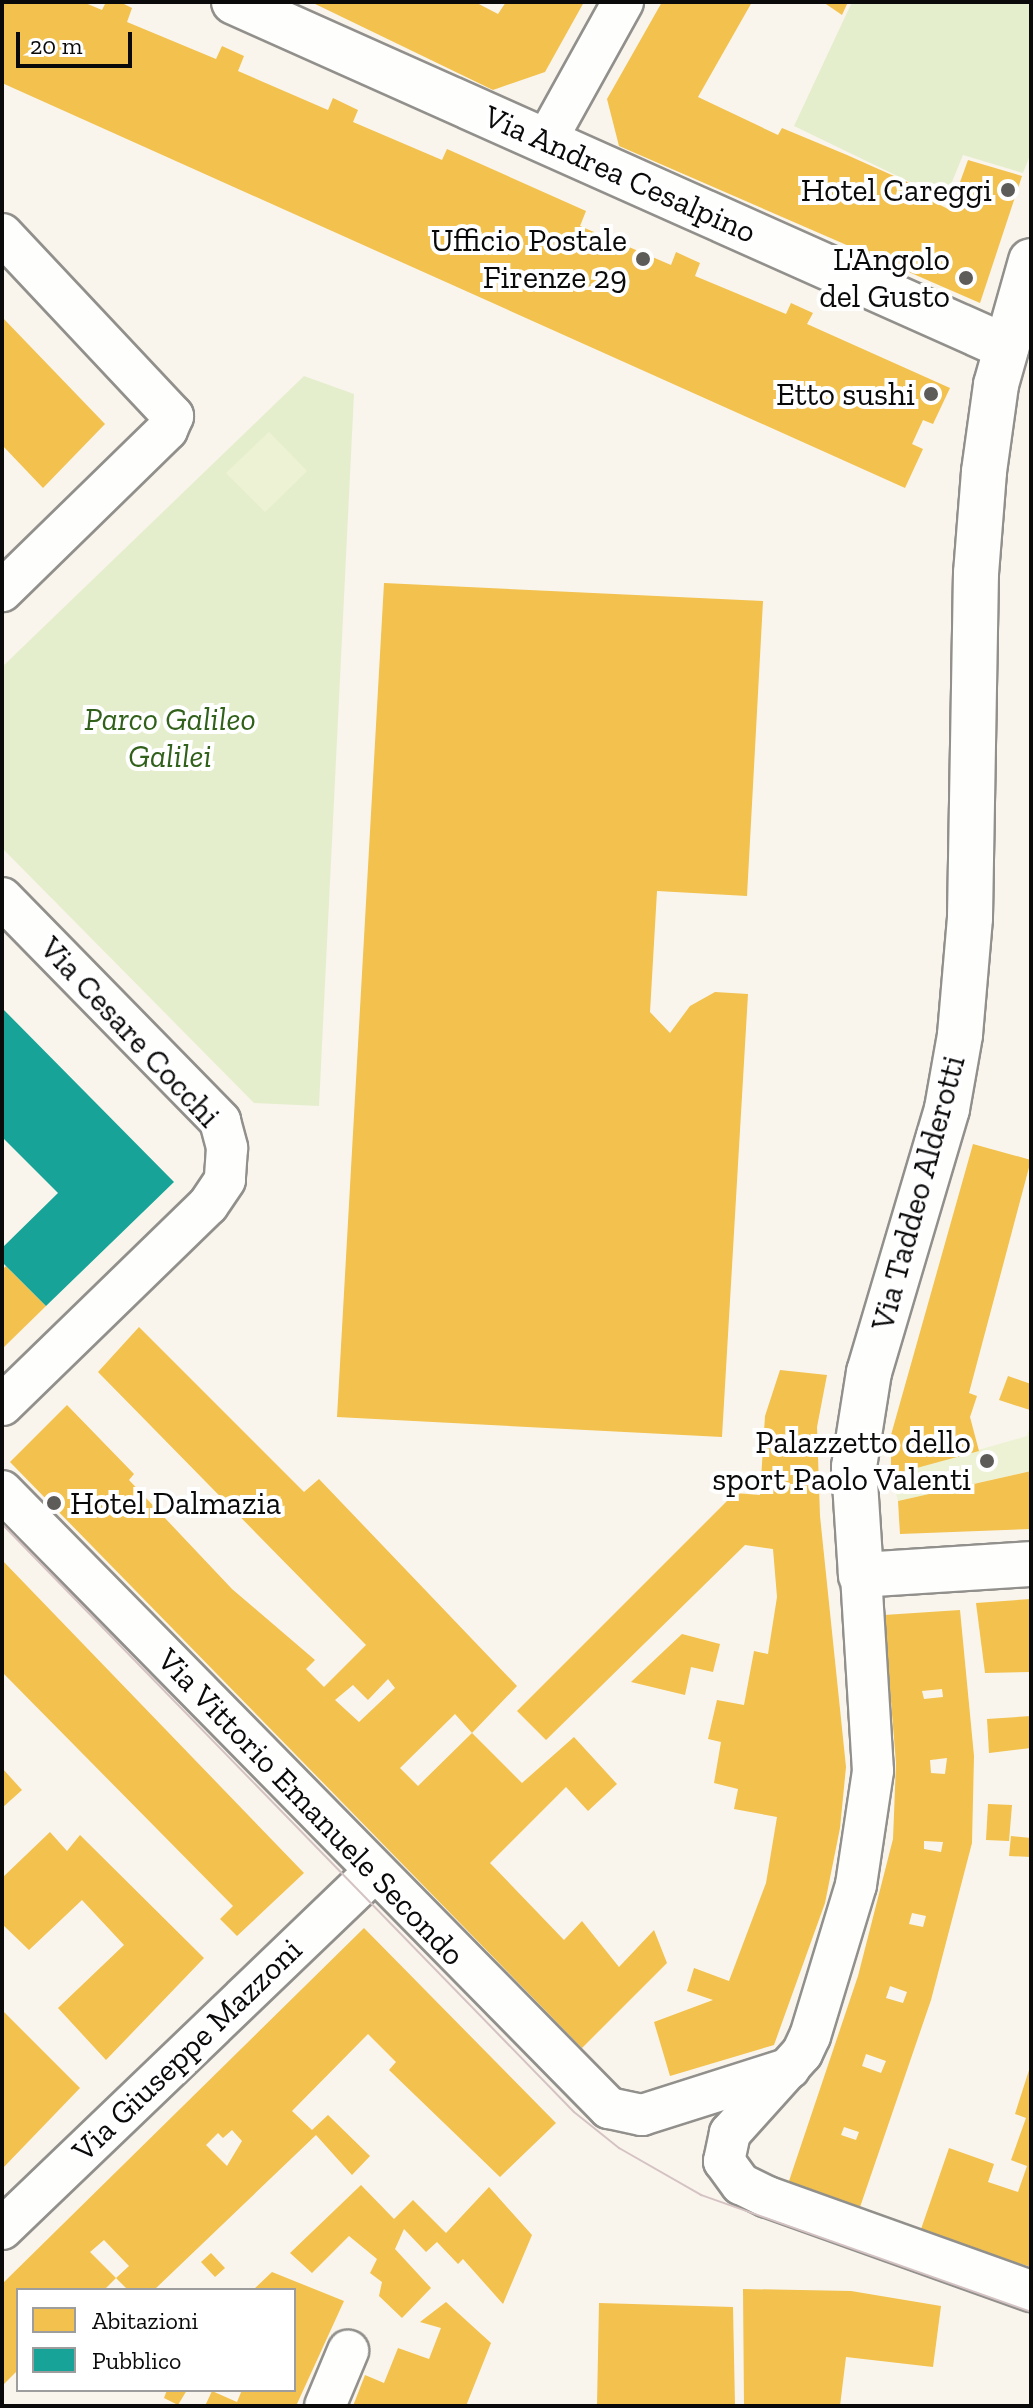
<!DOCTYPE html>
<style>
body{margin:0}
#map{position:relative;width:1033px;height:2408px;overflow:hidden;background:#f9f5ec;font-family:"Zilla Slab",serif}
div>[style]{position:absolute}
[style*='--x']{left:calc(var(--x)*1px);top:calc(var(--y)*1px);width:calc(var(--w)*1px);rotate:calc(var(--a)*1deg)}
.green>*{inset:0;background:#e5eecc}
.pitch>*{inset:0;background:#eef2d5}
.homes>*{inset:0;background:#f2c14e}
.public>*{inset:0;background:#17a398}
.roads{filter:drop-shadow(2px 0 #92908c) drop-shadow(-2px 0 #92908c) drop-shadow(0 2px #92908c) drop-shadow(0 -2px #92908c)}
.minor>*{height:40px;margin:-20px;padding:0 20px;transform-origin:20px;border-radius:20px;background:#fefefc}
.tertiary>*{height:44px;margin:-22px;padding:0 22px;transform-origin:22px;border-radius:22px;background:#fefefc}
.tram>*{height:2px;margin:-1px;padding:0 1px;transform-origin:1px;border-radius:1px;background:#d5c3c4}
.dots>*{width:22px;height:22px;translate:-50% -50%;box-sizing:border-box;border:4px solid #fff;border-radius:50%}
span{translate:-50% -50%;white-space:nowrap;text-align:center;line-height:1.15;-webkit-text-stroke:8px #fff;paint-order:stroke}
.street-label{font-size:32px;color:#0a0a0a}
.poi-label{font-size:32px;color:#0a0a0a}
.right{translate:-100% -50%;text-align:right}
.left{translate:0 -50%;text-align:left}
.park-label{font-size:32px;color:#31601b;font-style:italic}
.frame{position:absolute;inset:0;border:4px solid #0a0a0a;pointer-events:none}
.legend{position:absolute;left:16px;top:2288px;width:280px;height:104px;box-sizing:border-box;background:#fff;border:2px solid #9d9d9d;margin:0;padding:10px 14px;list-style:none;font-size:24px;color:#0a0a0a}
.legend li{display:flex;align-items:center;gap:16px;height:40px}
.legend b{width:40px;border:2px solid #9d9d9d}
.scale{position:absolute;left:16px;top:32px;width:116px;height:36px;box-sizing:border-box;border:4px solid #0a0a0a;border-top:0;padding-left:10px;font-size:24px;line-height:28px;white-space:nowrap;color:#0a0a0a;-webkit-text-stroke:6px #fff;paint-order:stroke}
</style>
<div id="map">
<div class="green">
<div style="clip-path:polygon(852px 2px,1031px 2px,1031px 153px,1023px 173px,963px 155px,945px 199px,794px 126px)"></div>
<div style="clip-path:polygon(304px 376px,354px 394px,319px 1106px,254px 1103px,2px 848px,2px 667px)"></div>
</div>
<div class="pitch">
<div style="clip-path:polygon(269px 432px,307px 471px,265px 512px,226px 473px)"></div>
<div style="clip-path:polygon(1031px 1422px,1031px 1471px,898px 1501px,891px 1475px,1027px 1436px)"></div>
</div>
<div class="homes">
<div style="clip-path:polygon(2px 2px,83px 2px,102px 10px,106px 2px,120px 2px,132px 8px,127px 22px,216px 59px,222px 46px,244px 56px,238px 71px,328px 110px,333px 98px,358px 110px,353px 122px,442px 160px,447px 149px,586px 211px,580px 226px,671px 265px,676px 252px,700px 263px,695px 276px,786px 314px,791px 303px,813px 313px,807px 324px,950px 388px,933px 424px,923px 420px,912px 444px,923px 449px,905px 488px,2px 83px)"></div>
<div style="clip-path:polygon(311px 2px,475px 2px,498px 14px,506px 2px,584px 2px,545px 72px,493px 90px)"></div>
<div style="clip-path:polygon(662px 2px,752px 2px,698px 97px,778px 135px,782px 128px,847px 155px,912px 184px,910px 190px,950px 210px,968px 160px,1022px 176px,980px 303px,619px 146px,607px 99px)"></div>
<div style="clip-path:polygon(823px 2px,848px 2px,842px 15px)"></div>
<div style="clip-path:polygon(2px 317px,105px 424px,43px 488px,2px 445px)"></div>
<div style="clip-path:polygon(384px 583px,763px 601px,747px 896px,657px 891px,650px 1012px,670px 1033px,690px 1006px,715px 992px,748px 994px,722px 1437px,337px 1417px)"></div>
<div style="clip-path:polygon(973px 1144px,1031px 1160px,969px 1393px,977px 1396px,970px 1417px,979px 1451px,891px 1475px,891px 1435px)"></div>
<div style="clip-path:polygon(6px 1266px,46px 1306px,2px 1349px,2px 1270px)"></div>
<div style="clip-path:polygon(evenodd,139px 1327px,304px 1492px,319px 1479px,517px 1686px,472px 1733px,455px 1714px,400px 1768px,418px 1786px,472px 1733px,522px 1783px,574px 1737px,617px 1784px,588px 1811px,566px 1787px,490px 1863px,564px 1940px,582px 1921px,619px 1967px,654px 1930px,667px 1963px,582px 2048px,10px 1462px,67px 1405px,134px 1474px,129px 1480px,232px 1589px,315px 1660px,306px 1669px,324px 1687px,366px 1645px,98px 1372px,139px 1327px,388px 1679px,395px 1688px,359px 1722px,335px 1700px,353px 1685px,368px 1700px,388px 1679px)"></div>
<div style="clip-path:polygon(780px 1370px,827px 1375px,817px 1427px,820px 1516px,846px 1767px,840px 1828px,825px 1903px,774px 2045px,670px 2076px,654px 2022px,713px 2000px,687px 1991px,694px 1968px,729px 1981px,766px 1883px,777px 1817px,734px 1809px,738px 1789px,714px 1783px,721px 1742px,708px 1739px,717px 1700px,744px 1705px,754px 1651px,768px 1654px,777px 1597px,773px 1549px,745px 1545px,546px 1740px,517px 1711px,735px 1493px,760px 1495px,765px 1416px)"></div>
<div style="clip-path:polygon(1008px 1376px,1031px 1384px,1030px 1410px,999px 1400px)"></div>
<div style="clip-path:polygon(1031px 1471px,1031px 1529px,900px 1534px,898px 1501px)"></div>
<div style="clip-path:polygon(2px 1560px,304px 1873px,237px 1936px,220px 1919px,233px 1906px,2px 1672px)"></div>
<div style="clip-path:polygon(1031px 1599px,1031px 1672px,985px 1673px,976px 1603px)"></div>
<div style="clip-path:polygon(evenodd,960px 1610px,974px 1756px,972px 1843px,931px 2000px,859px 2210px,787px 2187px,858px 1976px,893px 1839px,896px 1763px,884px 1615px,960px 1610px,942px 1689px,943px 1697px,924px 1699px,922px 1691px,942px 1689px,960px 1610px,947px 1758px,945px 1774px,931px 1773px,930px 1760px,947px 1758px,960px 1610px,924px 1841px,943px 1842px,941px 1852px,924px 1849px,924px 1841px,960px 1610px,912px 1913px,926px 1916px,923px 1927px,909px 1924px,912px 1913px,960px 1610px,890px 1986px,907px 1992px,903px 2003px,886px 1998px,890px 1986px,960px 1610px,866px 2054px,886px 2061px,881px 2073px,862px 2066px,866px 2054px,960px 1610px,844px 2127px,859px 2132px,856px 2140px,841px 2135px,844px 2127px)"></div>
<div style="clip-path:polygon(682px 1634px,720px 1644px,713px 1672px,691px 1667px,685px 1695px,631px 1682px)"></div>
<div style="clip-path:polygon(1031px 1716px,1031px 1748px,989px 1753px,987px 1719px)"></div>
<div style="clip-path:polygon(2px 1768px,22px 1790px,2px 1808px)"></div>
<div style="clip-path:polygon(988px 1804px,1012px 1805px,1009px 1841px,986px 1840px)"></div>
<div style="clip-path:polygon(50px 1832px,67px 1851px,80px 1835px,204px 1958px,106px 2060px,58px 2008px,124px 1945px,82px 1900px,29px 1950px,2px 1924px,2px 1878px)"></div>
<div style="clip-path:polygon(1011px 1836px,1031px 1838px,1031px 1857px,1009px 1856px)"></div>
<div style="clip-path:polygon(evenodd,364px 1928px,556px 2123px,500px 2177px,389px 2070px,396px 2062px,368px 2034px,292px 2111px,312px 2130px,328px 2115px,370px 2156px,352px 2175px,316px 2135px,154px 2290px,128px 2290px,116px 2278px,129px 2266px,104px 2240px,90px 2252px,116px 2278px,104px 2290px,18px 2290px,18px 2370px,2px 2386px,2px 2284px,364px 1928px,232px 2130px,242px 2141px,227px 2166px,206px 2145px,218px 2133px,223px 2138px,232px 2130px)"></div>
<div style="clip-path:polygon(2px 2010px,80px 2088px,2px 2169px)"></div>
<div style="clip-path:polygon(1030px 2067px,1031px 2067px,1031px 2267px,920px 2232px,949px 2148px,994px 2164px,988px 2182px,1018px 2192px,1027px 2166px,1011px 2160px,1026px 2118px,1015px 2114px)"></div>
<div style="clip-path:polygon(361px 2185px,394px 2219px,413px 2200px,446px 2233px,489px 2187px,532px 2235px,503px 2304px,463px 2259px,458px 2264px,437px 2242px,426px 2252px,404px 2229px,395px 2249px,431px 2288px,402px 2318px,379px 2296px,382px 2282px,370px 2273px,377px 2259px,349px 2236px,312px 2273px,290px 2253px)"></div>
<div style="clip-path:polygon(211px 2253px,225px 2268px,215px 2277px,201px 2262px)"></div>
<div style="clip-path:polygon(272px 2272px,344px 2301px,296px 2406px,205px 2406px,212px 2391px,237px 2402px,242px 2390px,294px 2390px,294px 2290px,253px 2290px)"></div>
<div style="clip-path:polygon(743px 2289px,851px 2291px,941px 2306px,933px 2367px,846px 2357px,840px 2406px,744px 2406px)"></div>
<div style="clip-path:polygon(446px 2302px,491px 2343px,466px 2406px,353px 2406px,365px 2375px,384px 2383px,398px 2348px,429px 2359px,441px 2328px,420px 2322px)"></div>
<div style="clip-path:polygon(599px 2303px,733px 2307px,735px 2406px,597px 2406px)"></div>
<div style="clip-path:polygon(167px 2390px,187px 2390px,178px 2405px,164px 2398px)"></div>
</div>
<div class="public">
<div style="clip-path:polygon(2px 1008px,174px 1182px,46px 1306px,2px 1262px,2px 1248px,58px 1193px,2px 1137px)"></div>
</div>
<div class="roads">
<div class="minor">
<div style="--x:547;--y:139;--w:157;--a:-61"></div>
<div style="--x:2;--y:234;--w:250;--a:46.8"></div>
<div style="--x:173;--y:416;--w:15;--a:113"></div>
<div style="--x:167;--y:430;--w:231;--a:135.7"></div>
<div style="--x:2;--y:898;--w:312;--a:45.6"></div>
<div style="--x:220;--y:1121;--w:28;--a:75"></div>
<div style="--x:227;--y:1148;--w:32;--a:94"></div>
<div style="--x:225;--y:1180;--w:30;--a:124"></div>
<div style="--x:208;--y:1205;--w:287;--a:135.8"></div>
<div style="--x:2;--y:1491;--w:866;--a:45.47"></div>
<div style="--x:609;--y:2108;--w:34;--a:12"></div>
<div style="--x:642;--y:2115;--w:155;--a:-17.6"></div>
<div style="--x:861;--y:1575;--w:196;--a:86.5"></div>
<div style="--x:873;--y:1771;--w:115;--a:98.5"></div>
<div style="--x:856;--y:1885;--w:158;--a:106.9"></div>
<div style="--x:810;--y:2036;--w:19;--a:115"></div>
<div style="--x:802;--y:2053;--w:108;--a:132"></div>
<div style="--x:730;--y:2133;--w:29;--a:102"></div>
<div style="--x:724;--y:2161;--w:29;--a:54"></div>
<div style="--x:741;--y:2184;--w:30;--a:26"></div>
<div style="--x:768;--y:2197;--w:279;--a:19.7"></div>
<div style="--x:2;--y:2229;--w:516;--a:-43.82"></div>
<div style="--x:325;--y:2406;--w:60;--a:-67.3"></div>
</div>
<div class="tertiary">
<div style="--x:234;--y:2;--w:846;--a:24.08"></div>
<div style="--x:1031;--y:261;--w:129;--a:105.8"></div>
<div style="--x:996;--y:385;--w:88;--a:97.9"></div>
<div style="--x:984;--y:472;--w:101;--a:94.5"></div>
<div style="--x:976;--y:573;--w:345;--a:91"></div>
<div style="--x:970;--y:918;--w:117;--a:94.9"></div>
<div style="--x:960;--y:1035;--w:75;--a:100"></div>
<div style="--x:947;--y:1109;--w:274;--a:106.5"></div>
<div style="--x:869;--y:1372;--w:96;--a:99"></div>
<div style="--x:854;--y:1467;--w:108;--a:86.3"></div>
<div style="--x:861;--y:1575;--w:170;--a:-3.7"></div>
</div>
</div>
<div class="tram">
<div style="--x:2;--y:1524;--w:820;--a:45.79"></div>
<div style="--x:574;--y:2112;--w:58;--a:38.7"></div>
<div style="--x:619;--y:2148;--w:95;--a:29.8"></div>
<div style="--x:701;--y:2195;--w:350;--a:19.5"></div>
</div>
<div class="dots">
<div style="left:1008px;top:190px;background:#5e5c59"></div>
<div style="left:643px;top:259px;background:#5e5c59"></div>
<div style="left:966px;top:278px;background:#5e5c59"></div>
<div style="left:931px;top:394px;background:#5e5c59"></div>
<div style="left:987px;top:1461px;background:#5e5c59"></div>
<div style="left:54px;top:1503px;background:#5e5c59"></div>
</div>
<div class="street-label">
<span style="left:620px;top:174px;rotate:24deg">Via Andrea Cesalpino</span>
<span style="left:130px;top:1032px;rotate:47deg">Via Cesare Cocchi</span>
<span style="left:918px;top:1193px;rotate:-75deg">Via Taddeo Alderotti</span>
<span style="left:311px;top:1807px;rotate:46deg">Via Vittorio Emanuele Secondo</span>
<span style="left:187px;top:2050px;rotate:-44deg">Via Giuseppe Mazzoni</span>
</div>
<div class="poi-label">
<span class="right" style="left:992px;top:190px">Hotel Careggi</span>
<span class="right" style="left:627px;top:259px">Ufficio Postale<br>Firenze 29</span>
<span class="right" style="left:950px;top:278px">L'Angolo<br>del Gusto</span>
<span class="right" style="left:915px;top:394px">Etto sushi</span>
<span class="right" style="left:971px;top:1461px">Palazzetto dello<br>sport Paolo Valenti</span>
<span class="left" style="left:70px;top:1503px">Hotel Dalmazia</span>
</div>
<div class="park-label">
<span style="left:170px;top:738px">Parco Galileo<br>Galilei</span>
</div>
<div class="frame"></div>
<ul class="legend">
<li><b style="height:22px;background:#f2c14e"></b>Abitazioni</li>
<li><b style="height:22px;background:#17a398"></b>Pubblico</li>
</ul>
<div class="scale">20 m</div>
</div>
